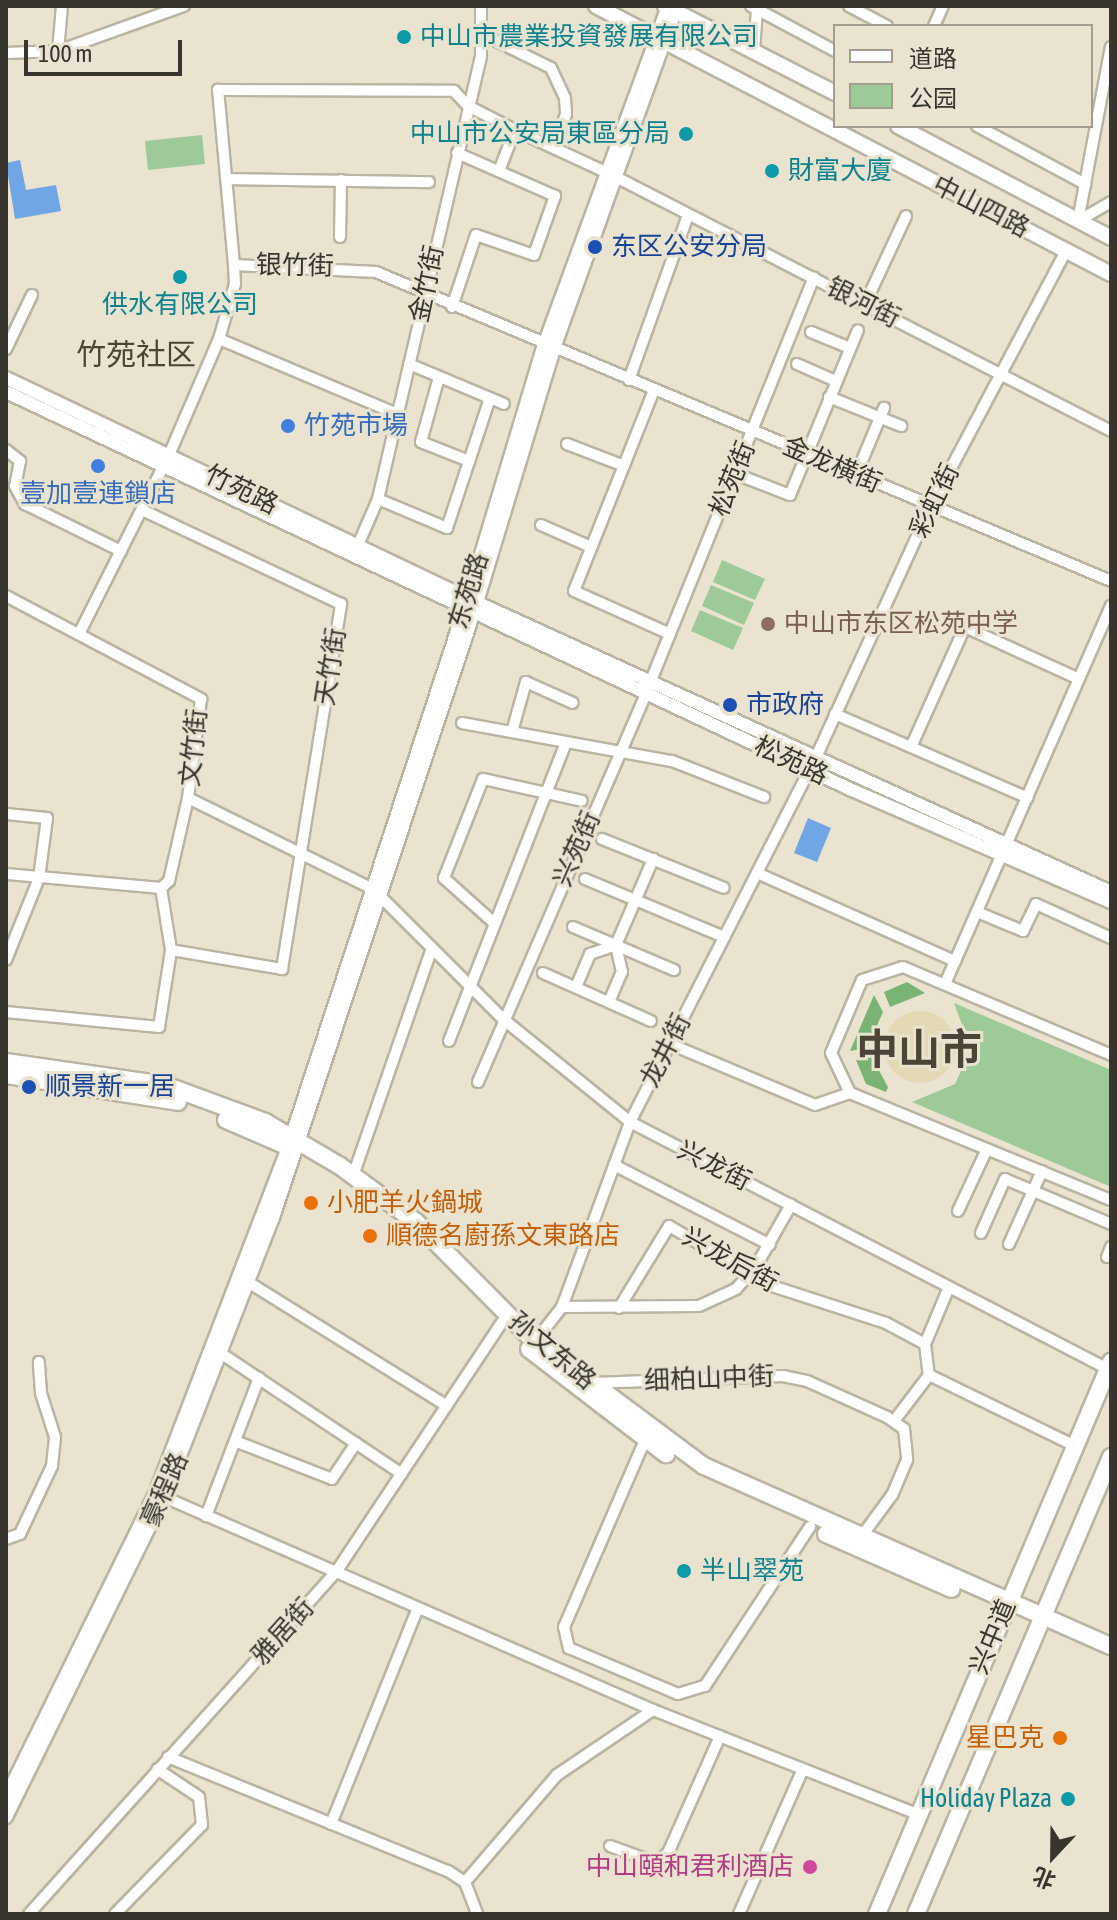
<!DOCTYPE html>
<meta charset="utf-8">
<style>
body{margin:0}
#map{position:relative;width:1117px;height:1920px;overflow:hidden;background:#e9e3d0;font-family:"Asap Condensed","Noto Sans SC",sans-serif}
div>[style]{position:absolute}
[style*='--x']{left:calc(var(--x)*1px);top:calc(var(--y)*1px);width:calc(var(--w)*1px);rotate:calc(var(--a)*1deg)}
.green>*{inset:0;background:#9dca98}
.forest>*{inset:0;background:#7ab474}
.sand>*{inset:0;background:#e3d9b4}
.round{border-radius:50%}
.water>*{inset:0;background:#70a6e5}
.roads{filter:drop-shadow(2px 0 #bab4a2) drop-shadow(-2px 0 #bab4a2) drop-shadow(0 2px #bab4a2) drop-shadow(0 -2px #bab4a2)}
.minor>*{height:10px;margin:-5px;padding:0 5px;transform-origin:5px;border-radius:5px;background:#fff}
.tertiary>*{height:12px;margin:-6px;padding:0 6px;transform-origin:6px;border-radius:6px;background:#fff}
.secondary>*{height:14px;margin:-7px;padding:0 7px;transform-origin:7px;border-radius:7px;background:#fff}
.primary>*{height:16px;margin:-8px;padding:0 8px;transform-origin:8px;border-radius:8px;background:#fff}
.dots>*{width:22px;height:22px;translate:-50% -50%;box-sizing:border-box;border:4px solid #e9e3d0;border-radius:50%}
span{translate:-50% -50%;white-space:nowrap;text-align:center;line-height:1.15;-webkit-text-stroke:6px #e9e3d0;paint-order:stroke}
.culture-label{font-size:26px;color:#0d838f}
.left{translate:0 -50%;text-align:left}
.right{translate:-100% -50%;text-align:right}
.street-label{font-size:26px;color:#37352e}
.transit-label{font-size:26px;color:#164399}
.shop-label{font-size:26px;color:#366cbe}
.education-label{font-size:26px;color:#785e54}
.food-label{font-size:26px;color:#c56008}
.hotel-label{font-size:26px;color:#b23c85}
.quarter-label{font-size:30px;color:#4b4536}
.town-label{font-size:42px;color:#4b4536;font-weight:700}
.frame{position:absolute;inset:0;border:8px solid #37352e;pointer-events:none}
.legend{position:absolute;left:833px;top:24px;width:260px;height:104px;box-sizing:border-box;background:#e9e3d0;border:2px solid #a29d8f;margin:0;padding:10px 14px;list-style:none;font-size:24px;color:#37352e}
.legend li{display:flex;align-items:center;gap:16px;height:40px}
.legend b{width:40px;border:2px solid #a29d8f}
.north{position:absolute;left:1013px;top:1816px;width:80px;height:80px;-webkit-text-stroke:6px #e9e3d0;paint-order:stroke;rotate:202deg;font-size:22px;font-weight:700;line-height:32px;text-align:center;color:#37352e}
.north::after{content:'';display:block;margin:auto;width:28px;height:36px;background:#37352e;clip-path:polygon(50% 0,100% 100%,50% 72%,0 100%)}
.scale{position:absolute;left:24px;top:40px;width:158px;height:36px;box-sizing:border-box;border:4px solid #37352e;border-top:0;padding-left:10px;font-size:24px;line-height:28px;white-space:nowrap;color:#37352e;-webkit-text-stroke:6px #e9e3d0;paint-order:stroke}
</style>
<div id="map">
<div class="green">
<div style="clip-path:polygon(202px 135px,205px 164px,148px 170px,145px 141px)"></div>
<div style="clip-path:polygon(722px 560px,765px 579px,755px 600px,713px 582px)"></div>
<div style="clip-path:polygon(711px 585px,754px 603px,744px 625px,702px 606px)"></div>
<div style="clip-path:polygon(700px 610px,743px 628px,733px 650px,691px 631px)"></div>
<div style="clip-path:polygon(954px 1003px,1111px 1070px,1111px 1187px,912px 1102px,955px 1084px,971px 1049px)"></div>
</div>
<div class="forest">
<div style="clip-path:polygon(907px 982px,925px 993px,890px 1007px,884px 992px)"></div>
<div style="clip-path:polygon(874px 995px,883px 1012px,867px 1048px,850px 1051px)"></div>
<div style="clip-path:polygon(870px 1054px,888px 1087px,886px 1092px,866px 1084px,856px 1060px)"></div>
</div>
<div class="sand">
<div class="round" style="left:884px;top:1011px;width:72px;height:72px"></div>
</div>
<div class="water">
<div style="clip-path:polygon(20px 160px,26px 190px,56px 185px,61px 211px,15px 219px,6px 163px)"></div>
<div style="clip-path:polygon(808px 818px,831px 828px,817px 862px,794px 853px)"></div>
</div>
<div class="roads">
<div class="minor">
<div style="--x:751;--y:6;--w:95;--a:28.2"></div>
<div style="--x:849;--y:6;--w:43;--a:27.8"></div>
<div style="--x:934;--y:26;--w:22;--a:-66"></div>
<div style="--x:480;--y:33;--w:79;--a:26.2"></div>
<div style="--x:551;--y:68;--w:33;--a:65"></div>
<div style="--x:565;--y:98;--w:16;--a:86"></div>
<div style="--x:566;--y:114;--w:36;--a:109"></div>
<div style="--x:754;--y:50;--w:41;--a:-85.8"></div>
<div style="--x:58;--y:51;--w:45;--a:-84.9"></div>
<div style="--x:6;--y:53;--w:52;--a:-2.2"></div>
<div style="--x:58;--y:51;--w:134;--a:-19.7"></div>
<div style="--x:977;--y:126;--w:123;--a:28.2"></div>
<div style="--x:499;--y:171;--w:44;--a:-68.7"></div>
<div style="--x:227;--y:179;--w:202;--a:0.9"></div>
<div style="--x:1078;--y:221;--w:177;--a:-79.3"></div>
<div style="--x:1078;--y:221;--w:38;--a:-30"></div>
<div style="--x:340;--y:237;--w:57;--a:-89"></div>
<div style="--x:234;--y:265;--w:176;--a:-95.2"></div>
<div style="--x:218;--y:90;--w:236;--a:0.2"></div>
<div style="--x:454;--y:91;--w:21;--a:47"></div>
<div style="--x:468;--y:106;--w:53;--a:27.1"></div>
<div style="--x:515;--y:130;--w:109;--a:24.9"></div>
<div style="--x:614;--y:176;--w:559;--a:27.16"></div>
<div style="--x:865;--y:304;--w:97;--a:-65"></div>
<div style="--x:452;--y:307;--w:76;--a:-71.6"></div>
<div style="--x:476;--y:235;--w:61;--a:19"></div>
<div style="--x:534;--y:255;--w:63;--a:-70.4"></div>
<div style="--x:555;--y:196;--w:107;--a:-156.3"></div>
<div style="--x:811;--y:332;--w:42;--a:22.3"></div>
<div style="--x:219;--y:339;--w:193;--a:22.8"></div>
<div style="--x:6;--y:349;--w:60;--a:-64.3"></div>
<div style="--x:409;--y:364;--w:88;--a:22.8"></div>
<div style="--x:797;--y:364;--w:43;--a:23.6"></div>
<div style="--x:439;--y:377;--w:67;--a:105.5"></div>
<div style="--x:421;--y:442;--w:52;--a:21.6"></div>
<div style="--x:629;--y:380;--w:175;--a:-70.3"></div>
<div style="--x:654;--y:390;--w:216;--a:111.7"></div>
<div style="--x:574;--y:591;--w:105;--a:24.1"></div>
<div style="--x:829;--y:397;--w:78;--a:21.9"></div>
<div style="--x:567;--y:444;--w:61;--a:21.1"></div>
<div style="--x:6;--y:450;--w:18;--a:38"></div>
<div style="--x:20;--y:461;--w:25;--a:101"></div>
<div style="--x:15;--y:486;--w:21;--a:61"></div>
<div style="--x:25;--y:504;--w:107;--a:26.1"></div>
<div style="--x:736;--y:474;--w:58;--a:21.3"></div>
<div style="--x:790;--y:495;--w:178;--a:-67.6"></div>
<div style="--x:856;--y:475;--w:73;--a:-67.3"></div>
<div style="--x:378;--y:499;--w:75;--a:22.8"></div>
<div style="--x:447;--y:528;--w:137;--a:-71.7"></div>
<div style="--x:490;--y:398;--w:15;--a:23"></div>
<div style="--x:541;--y:525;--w:55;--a:23.7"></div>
<div style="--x:355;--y:552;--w:58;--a:-66.5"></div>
<div style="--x:378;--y:499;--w:455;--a:-76.9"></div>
<div style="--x:481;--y:56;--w:50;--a:-90"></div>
<div style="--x:6;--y:596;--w:221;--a:27.8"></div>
<div style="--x:201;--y:699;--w:100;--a:97.5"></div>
<div style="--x:188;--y:798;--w:85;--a:102.9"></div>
<div style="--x:169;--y:881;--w:11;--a:139"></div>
<div style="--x:161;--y:888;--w:156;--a:-174.8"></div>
<div style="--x:80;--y:632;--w:198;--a:-63.3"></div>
<div style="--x:169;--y:455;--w:126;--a:-66.7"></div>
<div style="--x:219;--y:339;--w:57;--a:-73.8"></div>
<div style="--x:235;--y:284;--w:19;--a:-93"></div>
<div style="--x:234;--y:265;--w:142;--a:2.8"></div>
<div style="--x:376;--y:272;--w:797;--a:22.8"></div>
<div style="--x:835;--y:714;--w:210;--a:23.5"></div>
<div style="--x:462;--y:723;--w:213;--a:10.3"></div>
<div style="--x:672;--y:761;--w:99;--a:21.4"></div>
<div style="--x:512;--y:732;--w:52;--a:-74.4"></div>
<div style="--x:526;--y:682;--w:51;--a:24.1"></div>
<div style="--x:911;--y:747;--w:132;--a:-65.8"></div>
<div style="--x:965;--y:627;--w:125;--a:24.5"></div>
<div style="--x:188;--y:798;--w:206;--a:26.2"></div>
<div style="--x:373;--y:889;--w:184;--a:45"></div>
<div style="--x:503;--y:1019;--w:164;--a:39"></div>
<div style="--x:630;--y:1122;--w:538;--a:27.33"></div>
<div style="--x:6;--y:814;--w:41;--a:5.6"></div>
<div style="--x:47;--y:818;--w:61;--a:97.6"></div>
<div style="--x:39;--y:878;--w:88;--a:111.9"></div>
<div style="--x:602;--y:839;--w:131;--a:21.9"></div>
<div style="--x:757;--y:873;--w:217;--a:24"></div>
<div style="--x:585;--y:879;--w:151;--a:22.6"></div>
<div style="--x:161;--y:888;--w:63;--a:80.8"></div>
<div style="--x:977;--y:912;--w:50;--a:22.4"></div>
<div style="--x:1023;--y:931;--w:30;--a:-64"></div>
<div style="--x:1036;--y:904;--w:82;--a:24.4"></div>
<div style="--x:493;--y:922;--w:66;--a:-138.1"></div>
<div style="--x:444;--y:878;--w:106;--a:-68.5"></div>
<div style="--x:483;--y:779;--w:101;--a:12.5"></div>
<div style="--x:573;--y:927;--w:110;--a:23.1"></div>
<div style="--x:543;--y:973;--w:118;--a:24"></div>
<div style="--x:945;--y:984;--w:413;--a:-66.3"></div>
<div style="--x:576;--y:987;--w:36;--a:-67"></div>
<div style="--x:590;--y:954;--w:28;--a:-19"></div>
<div style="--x:609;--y:1002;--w:33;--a:-67"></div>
<div style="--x:622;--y:972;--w:28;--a:-103"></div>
<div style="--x:616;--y:945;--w:94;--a:-66.7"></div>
<div style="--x:6;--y:1012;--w:154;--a:5.6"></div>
<div style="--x:159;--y:1027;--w:78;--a:-81.1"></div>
<div style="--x:171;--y:950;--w:113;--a:9.7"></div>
<div style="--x:282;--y:969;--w:370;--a:-80.8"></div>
<div style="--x:341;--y:604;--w:220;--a:-154.7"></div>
<div style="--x:449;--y:1041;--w:321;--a:-68.6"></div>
<div style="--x:670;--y:1044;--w:157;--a:22.8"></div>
<div style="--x:815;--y:1105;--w:37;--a:-19"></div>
<div style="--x:850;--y:1093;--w:282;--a:22.3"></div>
<div style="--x:478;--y:1082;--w:424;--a:-66.6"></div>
<div style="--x:646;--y:693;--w:448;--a:-68"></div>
<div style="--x:850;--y:1093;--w:44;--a:-115.4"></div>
<div style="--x:831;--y:1053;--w:79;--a:-67"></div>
<div style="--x:862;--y:980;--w:43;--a:-17.6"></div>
<div style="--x:903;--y:967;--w:226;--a:22.9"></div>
<div style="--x:614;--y:1165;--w:175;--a:27.1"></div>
<div style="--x:353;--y:1176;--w:241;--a:-70.9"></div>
<div style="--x:958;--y:1211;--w:68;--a:-64.9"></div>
<div style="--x:981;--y:1233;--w:59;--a:-66"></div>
<div style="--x:1005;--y:1179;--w:115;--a:23"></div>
<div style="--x:1009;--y:1244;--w:80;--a:-65.7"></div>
<div style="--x:1107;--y:1257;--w:11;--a:-68"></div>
<div style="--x:248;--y:1282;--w:234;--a:31.9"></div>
<div style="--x:949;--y:1287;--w:62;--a:112.8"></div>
<div style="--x:925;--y:1344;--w:31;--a:83"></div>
<div style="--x:929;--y:1375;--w:162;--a:25.9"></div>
<div style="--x:562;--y:1307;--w:137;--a:-0.4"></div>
<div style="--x:699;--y:1306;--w:41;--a:-24.7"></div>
<div style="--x:736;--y:1289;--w:28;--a:-48"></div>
<div style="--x:755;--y:1268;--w:73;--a:-60.3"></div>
<div style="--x:619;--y:1308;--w:96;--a:-58.6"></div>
<div style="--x:669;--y:1226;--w:119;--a:30.2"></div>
<div style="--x:772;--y:1286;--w:120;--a:18"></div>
<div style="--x:886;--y:1323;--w:44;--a:28.3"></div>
<div style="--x:533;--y:1344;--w:47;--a:-51.9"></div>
<div style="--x:562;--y:1307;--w:197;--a:-69.8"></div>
<div style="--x:630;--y:1122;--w:410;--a:-63"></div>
<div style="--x:816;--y:757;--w:276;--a:-65.4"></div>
<div style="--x:931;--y:506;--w:289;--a:-62.1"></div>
<div style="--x:222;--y:1354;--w:216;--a:33.7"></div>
<div style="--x:592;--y:1383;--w:191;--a:-2.1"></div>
<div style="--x:783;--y:1376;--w:25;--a:12"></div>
<div style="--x:807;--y:1381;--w:88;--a:24.2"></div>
<div style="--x:887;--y:1417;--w:21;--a:35"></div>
<div style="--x:904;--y:1429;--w:31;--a:84"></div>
<div style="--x:907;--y:1460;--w:38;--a:113"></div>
<div style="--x:892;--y:1495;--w:52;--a:126.4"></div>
<div style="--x:894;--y:1421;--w:58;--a:-52.7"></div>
<div style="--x:645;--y:1440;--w:204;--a:113.4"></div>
<div style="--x:564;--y:1627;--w:22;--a:77"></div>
<div style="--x:569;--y:1648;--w:118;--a:22.9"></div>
<div style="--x:678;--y:1694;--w:28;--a:-17"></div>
<div style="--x:705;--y:1686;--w:191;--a:-56.6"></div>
<div style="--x:235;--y:1441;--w:104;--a:21.4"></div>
<div style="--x:332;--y:1479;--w:43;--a:-56.3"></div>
<div style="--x:164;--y:1497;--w:533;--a:23.54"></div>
<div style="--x:653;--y:1710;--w:286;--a:21.5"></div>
<div style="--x:206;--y:1516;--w:148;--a:-69"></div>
<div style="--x:6;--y:1539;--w:15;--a:-20"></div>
<div style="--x:20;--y:1534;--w:75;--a:-64.8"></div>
<div style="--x:52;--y:1466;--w:29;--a:-84"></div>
<div style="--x:55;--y:1437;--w:46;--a:-107.7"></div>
<div style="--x:41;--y:1393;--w:31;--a:-94"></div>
<div style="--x:168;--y:1757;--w:302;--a:22.2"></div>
<div style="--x:448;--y:1871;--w:20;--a:33"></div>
<div style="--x:465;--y:1882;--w:34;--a:69"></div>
<div style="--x:331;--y:1824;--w:233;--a:-68.1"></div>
<div style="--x:610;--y:1846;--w:49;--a:20.3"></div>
<div style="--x:656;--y:1863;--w:16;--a:-40"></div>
<div style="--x:668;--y:1853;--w:128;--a:-66"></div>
<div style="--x:465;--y:1882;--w:141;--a:-49.3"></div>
<div style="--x:557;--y:1775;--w:116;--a:-34.1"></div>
<div style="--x:29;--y:1914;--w:460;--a:-48.1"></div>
<div style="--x:336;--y:1572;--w:300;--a:-56.4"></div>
<div style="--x:115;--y:1914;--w:124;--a:-45.7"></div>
<div style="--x:202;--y:1825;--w:28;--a:-96"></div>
<div style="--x:199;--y:1797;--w:50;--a:-146.3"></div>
<div style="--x:739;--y:1914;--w:158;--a:-66.2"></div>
</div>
<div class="tertiary">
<div style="--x:6;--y:378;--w:521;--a:25.48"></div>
<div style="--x:476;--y:602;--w:698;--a:24.55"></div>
<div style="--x:6;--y:392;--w:937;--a:25.2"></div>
<div style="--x:854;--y:791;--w:280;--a:23.4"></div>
<div style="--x:6;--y:1797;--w:338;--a:-63.8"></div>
<div style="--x:155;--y:1494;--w:372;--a:-69"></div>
<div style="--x:288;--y:1147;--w:585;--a:-71.87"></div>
<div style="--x:470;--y:591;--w:257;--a:-73.3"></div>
<div style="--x:544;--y:345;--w:361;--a:-69.9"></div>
<div style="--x:6;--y:1817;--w:357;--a:-63.7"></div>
<div style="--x:164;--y:1497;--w:300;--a:-68.7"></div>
<div style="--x:273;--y:1218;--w:638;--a:-71.65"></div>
<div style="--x:474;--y:612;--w:276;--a:-73.1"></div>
<div style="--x:554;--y:348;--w:363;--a:-70.2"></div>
</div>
<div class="secondary">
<div style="--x:596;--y:6;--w:581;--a:27.49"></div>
<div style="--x:665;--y:6;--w:191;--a:27.1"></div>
<div style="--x:898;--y:126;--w:241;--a:27.7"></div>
</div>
<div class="primary">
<div style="--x:6;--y:1062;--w:161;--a:8.2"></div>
<div style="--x:165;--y:1085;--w:107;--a:20.3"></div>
<div style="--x:265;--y:1122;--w:87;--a:30.4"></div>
<div style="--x:340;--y:1166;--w:94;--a:36.4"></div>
<div style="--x:416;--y:1222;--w:159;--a:45.3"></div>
<div style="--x:528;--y:1335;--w:219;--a:36.7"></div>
<div style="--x:704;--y:1466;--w:445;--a:23.9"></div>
<div style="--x:6;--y:1075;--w:174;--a:8.9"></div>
<div style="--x:226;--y:1120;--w:61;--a:23.2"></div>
<div style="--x:529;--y:1349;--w:173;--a:37.5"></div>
<div style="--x:826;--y:1534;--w:137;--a:23.6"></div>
<div style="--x:877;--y:1914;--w:600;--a:-67.03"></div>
<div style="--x:916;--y:1914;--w:497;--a:-66.9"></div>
</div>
</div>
<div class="dots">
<div style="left:404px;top:37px;background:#0f9aa8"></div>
<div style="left:686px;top:134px;background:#0f9aa8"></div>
<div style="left:772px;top:171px;background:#0f9aa8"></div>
<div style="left:595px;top:247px;background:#1a4fb4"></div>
<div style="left:180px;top:277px;background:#0f9aa8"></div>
<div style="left:288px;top:426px;background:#3f7fe0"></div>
<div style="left:98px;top:466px;background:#3f7fe0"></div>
<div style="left:768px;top:624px;background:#8d6e63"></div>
<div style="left:730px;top:705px;background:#1a4fb4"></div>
<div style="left:29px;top:1087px;background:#1a4fb4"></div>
<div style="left:311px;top:1203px;background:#e8710a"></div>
<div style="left:370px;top:1236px;background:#e8710a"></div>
<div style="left:684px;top:1571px;background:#0f9aa8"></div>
<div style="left:1060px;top:1738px;background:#e8710a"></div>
<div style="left:1068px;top:1799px;background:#0f9aa8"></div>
<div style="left:810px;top:1867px;background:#d1479c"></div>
</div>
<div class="culture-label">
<span class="left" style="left:420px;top:37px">中山市農業投資發展有限公司</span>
<span class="right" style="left:670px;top:134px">中山市公安局東區分局</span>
<span class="left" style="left:788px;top:171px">財富大廈</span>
<span style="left:180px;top:305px">供水有限公司</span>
<span class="left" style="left:700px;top:1571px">半山翠苑</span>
<span class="right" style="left:1052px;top:1799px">Holiday Plaza</span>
</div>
<div class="street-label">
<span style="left:981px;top:207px;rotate:27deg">中山四路</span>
<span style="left:295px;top:266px;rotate:1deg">银竹街</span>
<span style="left:427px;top:284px;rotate:-78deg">金竹街</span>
<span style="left:863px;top:303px;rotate:27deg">银河街</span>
<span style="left:832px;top:465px;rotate:23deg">金龙横街</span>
<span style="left:733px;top:479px;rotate:-68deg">松苑街</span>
<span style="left:241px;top:490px;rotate:26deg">竹苑路</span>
<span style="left:935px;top:501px;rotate:-64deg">彩虹街</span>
<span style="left:469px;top:591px;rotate:-73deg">东苑路</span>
<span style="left:331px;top:667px;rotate:-81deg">天竹街</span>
<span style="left:194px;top:748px;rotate:-84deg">文竹街</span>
<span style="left:791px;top:761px;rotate:25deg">松苑路</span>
<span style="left:577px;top:849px;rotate:-66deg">兴苑街</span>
<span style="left:666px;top:1051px;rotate:-63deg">龙井街</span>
<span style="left:714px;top:1166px;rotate:27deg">兴龙街</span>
<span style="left:730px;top:1260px;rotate:29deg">兴龙后街</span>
<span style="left:552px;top:1351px;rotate:40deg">孙文东路</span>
<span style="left:709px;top:1379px;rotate:-2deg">细柏山中街</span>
<span style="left:165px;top:1490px;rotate:-66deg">豪程路</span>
<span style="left:283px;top:1632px;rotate:-48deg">雅居街</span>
<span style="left:993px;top:1637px;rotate:-67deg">兴中道</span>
</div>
<div class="transit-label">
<span class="left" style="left:611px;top:247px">东区公安分局</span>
<span class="left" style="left:746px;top:705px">市政府</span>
<span class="left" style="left:45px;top:1087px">顺景新一居</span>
</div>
<div class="shop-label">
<span class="left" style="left:304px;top:426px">竹苑市場</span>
<span style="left:98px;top:494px">壹加壹連鎖店</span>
</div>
<div class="education-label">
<span class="left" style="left:784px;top:624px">中山市东区松苑中学</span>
</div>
<div class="food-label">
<span class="left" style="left:327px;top:1203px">小肥羊火鍋城</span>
<span class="left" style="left:386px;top:1236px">順德名廚孫文東路店</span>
<span class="right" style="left:1044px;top:1738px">星巴克</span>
</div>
<div class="hotel-label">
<span class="right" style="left:794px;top:1867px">中山頤和君利酒店</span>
</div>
<div class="quarter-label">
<span style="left:136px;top:354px">竹苑社区</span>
</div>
<div class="town-label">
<span style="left:919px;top:1049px">中山市</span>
</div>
<div class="frame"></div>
<ul class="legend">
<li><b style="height:10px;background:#fff"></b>道路</li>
<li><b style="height:22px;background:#9dca98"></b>公园</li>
</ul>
<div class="north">北</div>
<div class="scale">100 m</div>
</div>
